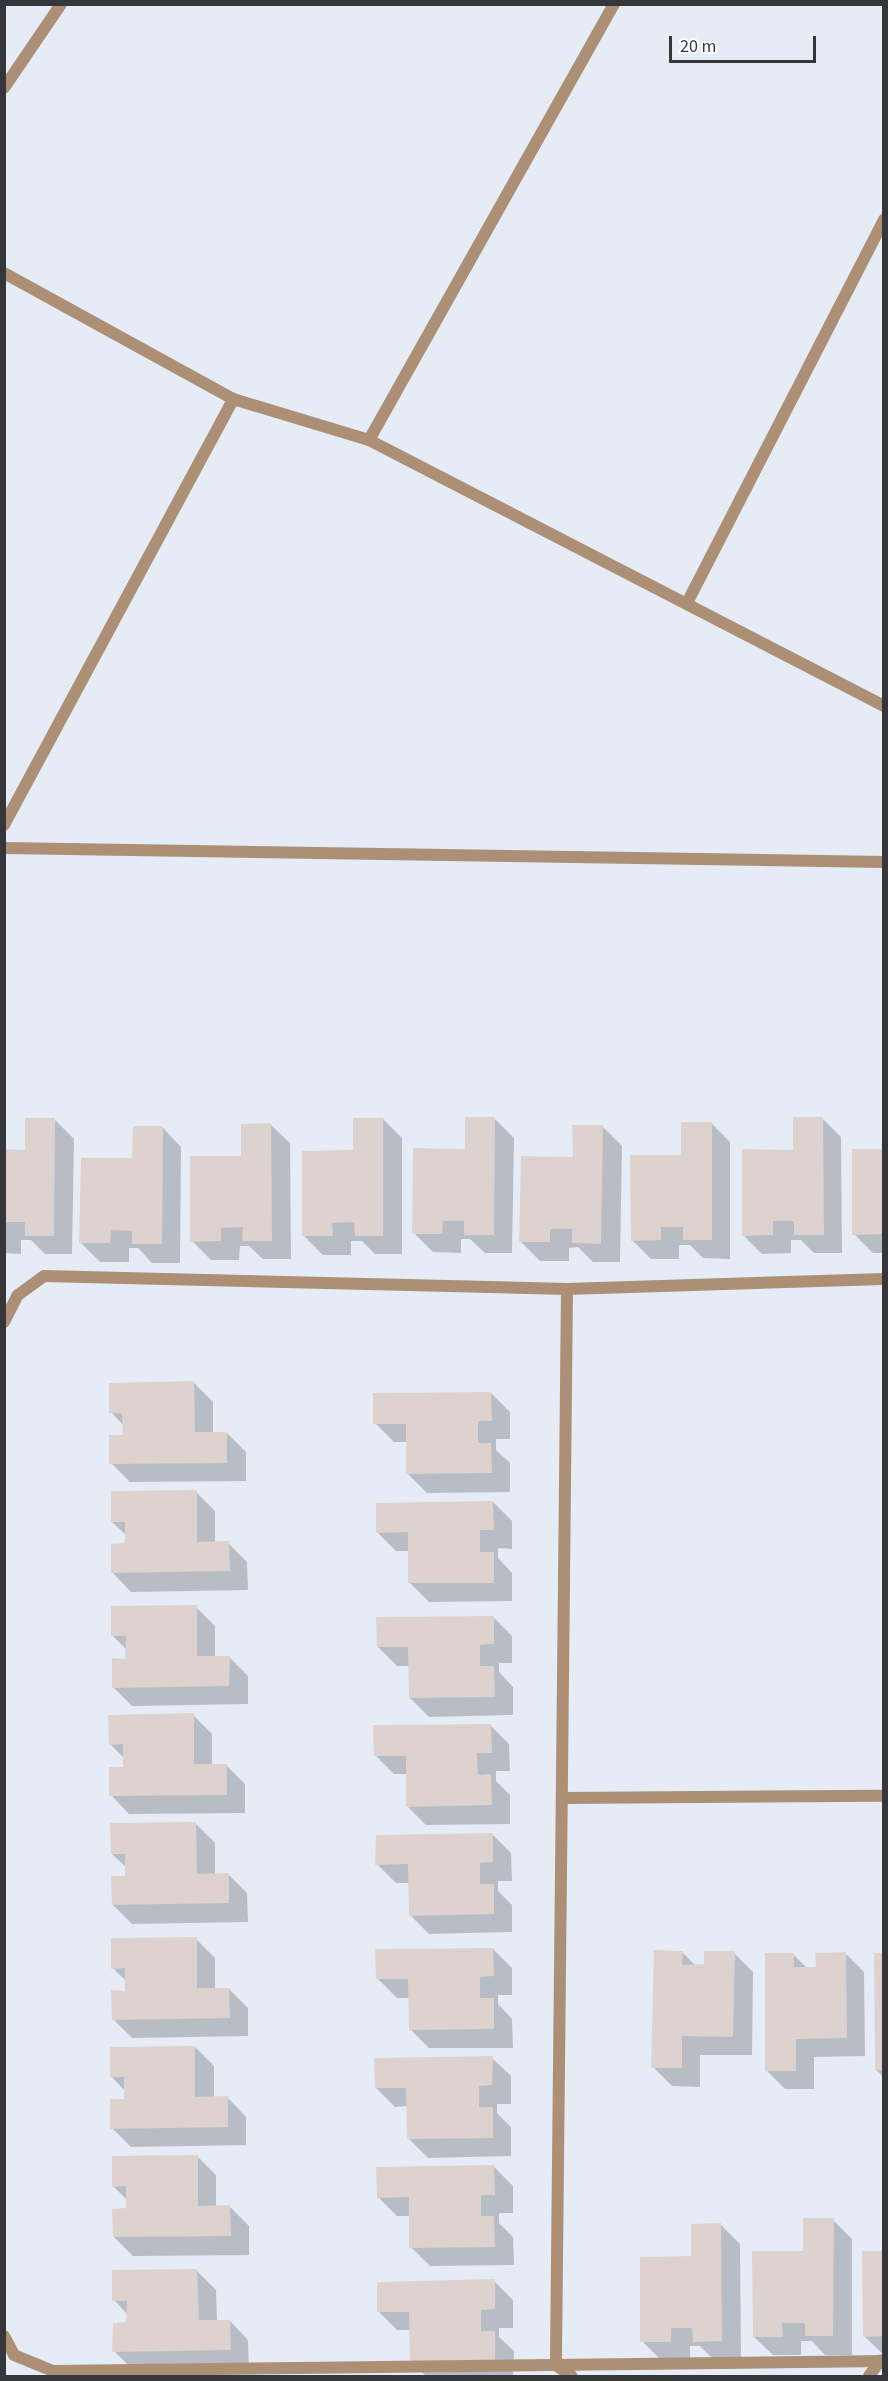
<!DOCTYPE html>
<style>
body{margin:0}
#map{position:relative;width:888px;height:2381px;overflow:hidden;background:#e6ecf6;font-family:"Source Sans 3",sans-serif}
div>[style]{position:absolute}
[style*='--x']{left:calc(var(--x)*1px);top:calc(var(--y)*1px);width:calc(var(--w)*1px);rotate:calc(var(--a)*1deg)}
.shadow>*{inset:0;background:#0003}
.building>*{inset:0;background:#ded2cf}
.street>*{height:12px;margin:-6px;padding:0 6px;transform-origin:6px;border-radius:6px;background:#ac8f74}
span{translate:-50% -50%;white-space:nowrap;text-align:center;line-height:1.15;-webkit-text-stroke:6px #fff;paint-order:stroke}
.frame{position:absolute;inset:0;border:6px solid #34363a;pointer-events:none}
.scale{position:absolute;left:669px;top:36px;width:147px;height:27px;box-sizing:border-box;border:3px solid #34363a;border-top:0;padding-left:8px;font-size:18px;line-height:21px;white-space:nowrap;color:#34363a;-webkit-text-stroke:4px #fff;paint-order:stroke}
</style>
<div id="map">
<div class="shadow">
<div style="clip-path:polygon(822px 1118px,841px 1137px,842px 1253px,814px 1253px,801px 1240px,791px 1240px,791px 1253px,762px 1254px,743px 1235px,794px 1151px)"></div>
<div style="clip-path:polygon(383px 1119px,402px 1138px,402px 1254px,375px 1254px,362px 1241px,351px 1241px,351px 1255px,323px 1255px,304px 1236px,354px 1152px)"></div>
<div style="clip-path:polygon(495px 1119px,514px 1138px,512px 1253px,485px 1253px,470px 1239px,461px 1239px,461px 1253px,433px 1252px,414px 1233px,466px 1151px)"></div>
<div style="clip-path:polygon(55px 1120px,74px 1139px,72px 1254px,45px 1254px,31px 1240px,21px 1240px,21px 1254px,4px 1253px,4px 1151px,27px 1151px)"></div>
<div style="clip-path:polygon(711px 1123px,730px 1142px,730px 1259px,703px 1258px,690px 1245px,679px 1245px,679px 1259px,651px 1259px,632px 1240px,682px 1157px)"></div>
<div style="clip-path:polygon(271px 1125px,290px 1143px,291px 1259px,263px 1259px,249px 1246px,240px 1246px,239px 1260px,211px 1260px,192px 1241px,243px 1157px)"></div>
<div style="clip-path:polygon(603px 1127px,622px 1146px,620px 1262px,593px 1262px,578px 1247px,569px 1248px,569px 1261px,540px 1261px,521px 1242px,574px 1159px)"></div>
<div style="clip-path:polygon(163px 1128px,181px 1147px,180px 1263px,152px 1263px,138px 1248px,129px 1248px,129px 1262px,100px 1262px,81px 1243px,134px 1160px)"></div>
<div style="clip-path:polygon(884px 1151px,884px 1253px,873px 1253px,854px 1234px)"></div>
<div style="clip-path:polygon(194px 1383px,213px 1402px,213px 1433px,227px 1433px,246px 1452px,246px 1481px,130px 1482px,111px 1463px,124px 1436px,124px 1426px,111px 1412px)"></div>
<div style="clip-path:polygon(491px 1393px,510px 1412px,510px 1439px,496px 1439px,496px 1450px,510px 1463px,510px 1492px,427px 1493px,408px 1474px,408px 1442px,394px 1442px,375px 1423px)"></div>
<div style="clip-path:polygon(196px 1492px,215px 1511px,215px 1543px,228px 1543px,247px 1562px,248px 1590px,131px 1592px,113px 1573px,127px 1545px,127px 1536px,112px 1522px)"></div>
<div style="clip-path:polygon(493px 1502px,512px 1521px,512px 1549px,498px 1548px,498px 1558px,512px 1573px,512px 1601px,429px 1602px,410px 1583px,410px 1551px,396px 1551px,377px 1532px)"></div>
<div style="clip-path:polygon(196px 1607px,215px 1626px,215px 1657px,229px 1657px,248px 1676px,248px 1704px,132px 1706px,113px 1687px,127px 1660px,127px 1650px,113px 1636px)"></div>
<div style="clip-path:polygon(493px 1617px,512px 1636px,512px 1663px,499px 1663px,499px 1672px,513px 1687px,513px 1715px,429px 1717px,410px 1698px,410px 1666px,397px 1666px,378px 1647px)"></div>
<div style="clip-path:polygon(193px 1715px,212px 1734px,212px 1765px,226px 1765px,245px 1784px,245px 1813px,129px 1814px,111px 1795px,124px 1768px,124px 1758px,110px 1744px)"></div>
<div style="clip-path:polygon(490px 1725px,509px 1744px,510px 1771px,496px 1771px,496px 1781px,510px 1795px,510px 1824px,426px 1825px,407px 1806px,407px 1774px,394px 1774px,375px 1755px)"></div>
<div style="clip-path:polygon(196px 1824px,215px 1843px,215px 1875px,228px 1874px,247px 1893px,248px 1922px,132px 1924px,113px 1905px,127px 1878px,127px 1868px,112px 1854px)"></div>
<div style="clip-path:polygon(492px 1834px,511px 1853px,512px 1881px,498px 1881px,498px 1891px,512px 1905px,512px 1932px,429px 1934px,410px 1915px,410px 1883px,396px 1883px,377px 1864px)"></div>
<div style="clip-path:polygon(196px 1939px,215px 1958px,215px 1989px,229px 1989px,248px 2008px,248px 2036px,132px 2038px,113px 2019px,127px 1992px,127px 1982px,113px 1968px)"></div>
<div style="clip-path:polygon(493px 1949px,512px 1968px,512px 1995px,498px 1995px,498px 2004px,512px 2019px,513px 2048px,429px 2048px,410px 2029px,410px 1998px,397px 1998px,378px 1979px)"></div>
<div style="clip-path:polygon(682px 1952px,696px 1966px,706px 1966px,734px 1953px,753px 1972px,752px 2055px,700px 2055px,700px 2087px,672px 2086px,653px 2067px)"></div>
<div style="clip-path:polygon(845px 1953px,864px 1972px,865px 2056px,814px 2057px,814px 2089px,785px 2089px,766px 2070px,793px 1954px,807px 1968px,817px 1968px)"></div>
<div style="clip-path:polygon(884px 1954px,884px 2077px,876px 2070px)"></div>
<div style="clip-path:polygon(195px 2047px,214px 2066px,214px 2098px,228px 2098px,246px 2117px,246px 2145px,131px 2147px,112px 2128px,125px 2101px,125px 2091px,111px 2076px)"></div>
<div style="clip-path:polygon(492px 2058px,511px 2076px,511px 2104px,497px 2104px,497px 2113px,511px 2127px,511px 2156px,428px 2158px,409px 2139px,408px 2106px,395px 2107px,376px 2088px)"></div>
<div style="clip-path:polygon(197px 2156px,216px 2175px,216px 2207px,230px 2207px,249px 2226px,249px 2255px,133px 2256px,114px 2237px,128px 2210px,127px 2200px,113px 2186px)"></div>
<div style="clip-path:polygon(494px 2167px,513px 2186px,513px 2213px,499px 2213px,499px 2223px,513px 2237px,514px 2265px,430px 2266px,411px 2247px,411px 2216px,397px 2216px,378px 2197px)"></div>
<div style="clip-path:polygon(833px 2220px,852px 2239px,852px 2355px,825px 2355px,812px 2341px,801px 2341px,801px 2355px,773px 2355px,754px 2337px,804px 2253px)"></div>
<div style="clip-path:polygon(721px 2225px,740px 2244px,741px 2360px,714px 2360px,700px 2346px,690px 2346px,690px 2360px,661px 2360px,642px 2341px,693px 2257px)"></div>
<div style="clip-path:polygon(884px 2252px,884px 2355px,864px 2336px)"></div>
<div style="clip-path:polygon(197px 2271px,216px 2290px,217px 2321px,230px 2321px,248px 2340px,249px 2369px,133px 2370px,114px 2351px,128px 2324px,128px 2315px,114px 2300px)"></div>
<div style="clip-path:polygon(494px 2281px,513px 2300px,513px 2328px,499px 2328px,499px 2337px,514px 2351px,513px 2376px,426px 2376px,412px 2362px,411px 2330px,397px 2330px,378px 2311px)"></div>
</div>
<div class="building">
<div style="clip-path:polygon(465px 1117px,495px 1117px,494px 1235px,464px 1235px,464px 1221px,443px 1221px,442px 1234px,412px 1234px,413px 1148px,465px 1149px)"></div>
<div style="clip-path:polygon(793px 1117px,823px 1117px,824px 1235px,794px 1235px,794px 1221px,773px 1221px,773px 1235px,742px 1236px,742px 1149px,793px 1150px)"></div>
<div style="clip-path:polygon(25px 1118px,55px 1118px,54px 1236px,25px 1236px,25px 1222px,4px 1222px,4px 1149px,25px 1150px)"></div>
<div style="clip-path:polygon(353px 1118px,383px 1118px,383px 1236px,355px 1236px,354px 1222px,332px 1223px,333px 1236px,302px 1236px,302px 1151px,353px 1150px)"></div>
<div style="clip-path:polygon(681px 1122px,712px 1122px,712px 1240px,683px 1240px,683px 1227px,661px 1227px,661px 1240px,631px 1241px,630px 1155px,681px 1155px)"></div>
<div style="clip-path:polygon(271px 1123px,272px 1241px,242px 1241px,243px 1227px,221px 1228px,221px 1241px,190px 1242px,190px 1156px,241px 1156px,241px 1124px)"></div>
<div style="clip-path:polygon(572px 1125px,603px 1125px,601px 1244px,572px 1243px,572px 1229px,550px 1229px,550px 1242px,519px 1242px,521px 1156px,573px 1157px)"></div>
<div style="clip-path:polygon(133px 1126px,163px 1126px,162px 1244px,132px 1244px,132px 1231px,111px 1230px,110px 1243px,79px 1243px,81px 1158px,132px 1158px)"></div>
<div style="clip-path:polygon(852px 1149px,884px 1149px,883px 1234px,852px 1235px)"></div>
<div style="clip-path:polygon(194px 1381px,195px 1432px,227px 1432px,227px 1463px,109px 1464px,109px 1435px,123px 1435px,122px 1413px,109px 1413px,109px 1383px)"></div>
<div style="clip-path:polygon(491px 1392px,492px 1421px,478px 1421px,478px 1443px,491px 1443px,492px 1473px,406px 1474px,406px 1424px,373px 1424px,373px 1393px)"></div>
<div style="clip-path:polygon(197px 1490px,197px 1542px,229px 1541px,230px 1571px,111px 1573px,111px 1544px,125px 1543px,125px 1522px,111px 1522px,111px 1491px)"></div>
<div style="clip-path:polygon(493px 1501px,494px 1530px,480px 1530px,480px 1552px,494px 1552px,494px 1583px,408px 1583px,408px 1532px,376px 1533px,376px 1503px)"></div>
<div style="clip-path:polygon(197px 1605px,197px 1656px,230px 1656px,229px 1686px,112px 1688px,112px 1658px,125px 1659px,126px 1636px,111px 1636px,111px 1606px)"></div>
<div style="clip-path:polygon(494px 1616px,494px 1644px,480px 1645px,480px 1666px,494px 1666px,495px 1697px,409px 1698px,408px 1647px,377px 1647px,376px 1617px)"></div>
<div style="clip-path:polygon(194px 1713px,194px 1764px,227px 1764px,227px 1795px,109px 1796px,109px 1767px,123px 1767px,123px 1744px,109px 1745px,108px 1715px)"></div>
<div style="clip-path:polygon(491px 1724px,492px 1753px,477px 1753px,478px 1775px,491px 1774px,492px 1805px,406px 1807px,406px 1756px,374px 1756px,373px 1725px)"></div>
<div style="clip-path:polygon(196px 1822px,197px 1874px,229px 1873px,229px 1903px,112px 1905px,111px 1876px,125px 1876px,125px 1854px,111px 1854px,110px 1823px)"></div>
<div style="clip-path:polygon(493px 1833px,493px 1862px,480px 1863px,480px 1884px,494px 1884px,494px 1914px,409px 1916px,408px 1864px,375px 1865px,376px 1835px)"></div>
<div style="clip-path:polygon(197px 1937px,197px 1988px,229px 1988px,230px 2018px,112px 2020px,111px 1990px,125px 1991px,125px 1968px,111px 1969px,111px 1938px)"></div>
<div style="clip-path:polygon(493px 1948px,494px 1976px,480px 1977px,480px 1998px,494px 1998px,494px 2029px,409px 2030px,408px 1979px,376px 1979px,375px 1949px)"></div>
<div style="clip-path:polygon(654px 1950px,683px 1951px,682px 1965px,704px 1964px,704px 1951px,735px 1951px,733px 2037px,682px 2036px,682px 2068px,651px 2068px)"></div>
<div style="clip-path:polygon(846px 1952px,847px 2038px,796px 2039px,796px 2071px,765px 2071px,765px 1953px,794px 1953px,794px 1967px,816px 1967px,815px 1953px)"></div>
<div style="clip-path:polygon(874px 1953px,884px 1953px,884px 2070px,875px 2070px)"></div>
<div style="clip-path:polygon(195px 2046px,195px 2097px,228px 2096px,228px 2127px,110px 2129px,110px 2099px,124px 2099px,124px 2077px,110px 2077px,110px 2047px)"></div>
<div style="clip-path:polygon(493px 2056px,492px 2085px,479px 2086px,479px 2107px,493px 2107px,493px 2138px,407px 2139px,406px 2088px,375px 2088px,374px 2058px)"></div>
<div style="clip-path:polygon(198px 2155px,198px 2206px,230px 2205px,231px 2236px,113px 2237px,112px 2209px,126px 2208px,126px 2186px,112px 2187px,112px 2156px)"></div>
<div style="clip-path:polygon(494px 2165px,495px 2195px,481px 2195px,481px 2216px,494px 2216px,495px 2247px,409px 2248px,409px 2197px,377px 2198px,376px 2167px)"></div>
<div style="clip-path:polygon(803px 2218px,834px 2218px,833px 2336px,805px 2336px,805px 2323px,782px 2323px,783px 2337px,753px 2337px,752px 2251px,803px 2251px)"></div>
<div style="clip-path:polygon(721px 2223px,722px 2341px,693px 2342px,692px 2328px,671px 2328px,671px 2342px,640px 2342px,640px 2257px,691px 2256px,691px 2224px)"></div>
<div style="clip-path:polygon(862px 2251px,884px 2251px,884px 2336px,863px 2337px)"></div>
<div style="clip-path:polygon(197px 2269px,199px 2320px,230px 2320px,231px 2350px,112px 2352px,113px 2323px,126px 2322px,127px 2301px,112px 2301px,112px 2270px)"></div>
<div style="clip-path:polygon(495px 2279px,495px 2309px,481px 2310px,481px 2331px,495px 2331px,495px 2361px,410px 2363px,409px 2312px,377px 2312px,377px 2282px)"></div>
</div>
<div class="street">
<div style="--x:4;--y:88;--w:102;--a:-55.8"></div>
<div style="--x:4;--y:273;--w:261;--a:28.8"></div>
<div style="--x:233;--y:399;--w:142;--a:16.8"></div>
<div style="--x:369;--y:440;--w:580;--a:27.32"></div>
<div style="--x:369;--y:440;--w:500;--a:-60.67"></div>
<div style="--x:687;--y:603;--w:431;--a:-62.8"></div>
<div style="--x:4;--y:825;--w:484;--a:-61.7"></div>
<div style="--x:4;--y:848;--w:880;--a:0.91"></div>
<div style="--x:567;--y:1289;--w:1076;--a:90.59"></div>
<div style="--x:556;--y:2365;--w:19;--a:35"></div>
<div style="--x:4;--y:1322;--w:30;--a:-63"></div>
<div style="--x:18;--y:1295;--w:32;--a:-36"></div>
<div style="--x:44;--y:1276;--w:523;--a:1.42"></div>
<div style="--x:567;--y:1289;--w:317;--a:-1.8"></div>
<div style="--x:564;--y:1798;--w:320;--a:-0.4"></div>
<div style="--x:4;--y:2336;--w:21;--a:62"></div>
<div style="--x:14;--y:2355;--w:42;--a:22.3"></div>
<div style="--x:53;--y:2371;--w:831;--a:-0.69"></div>
<div style="--x:869;--y:2376;--w:19;--a:-54"></div>
</div>
<div class="frame"></div>
<div class="scale">20 m</div>
</div>
